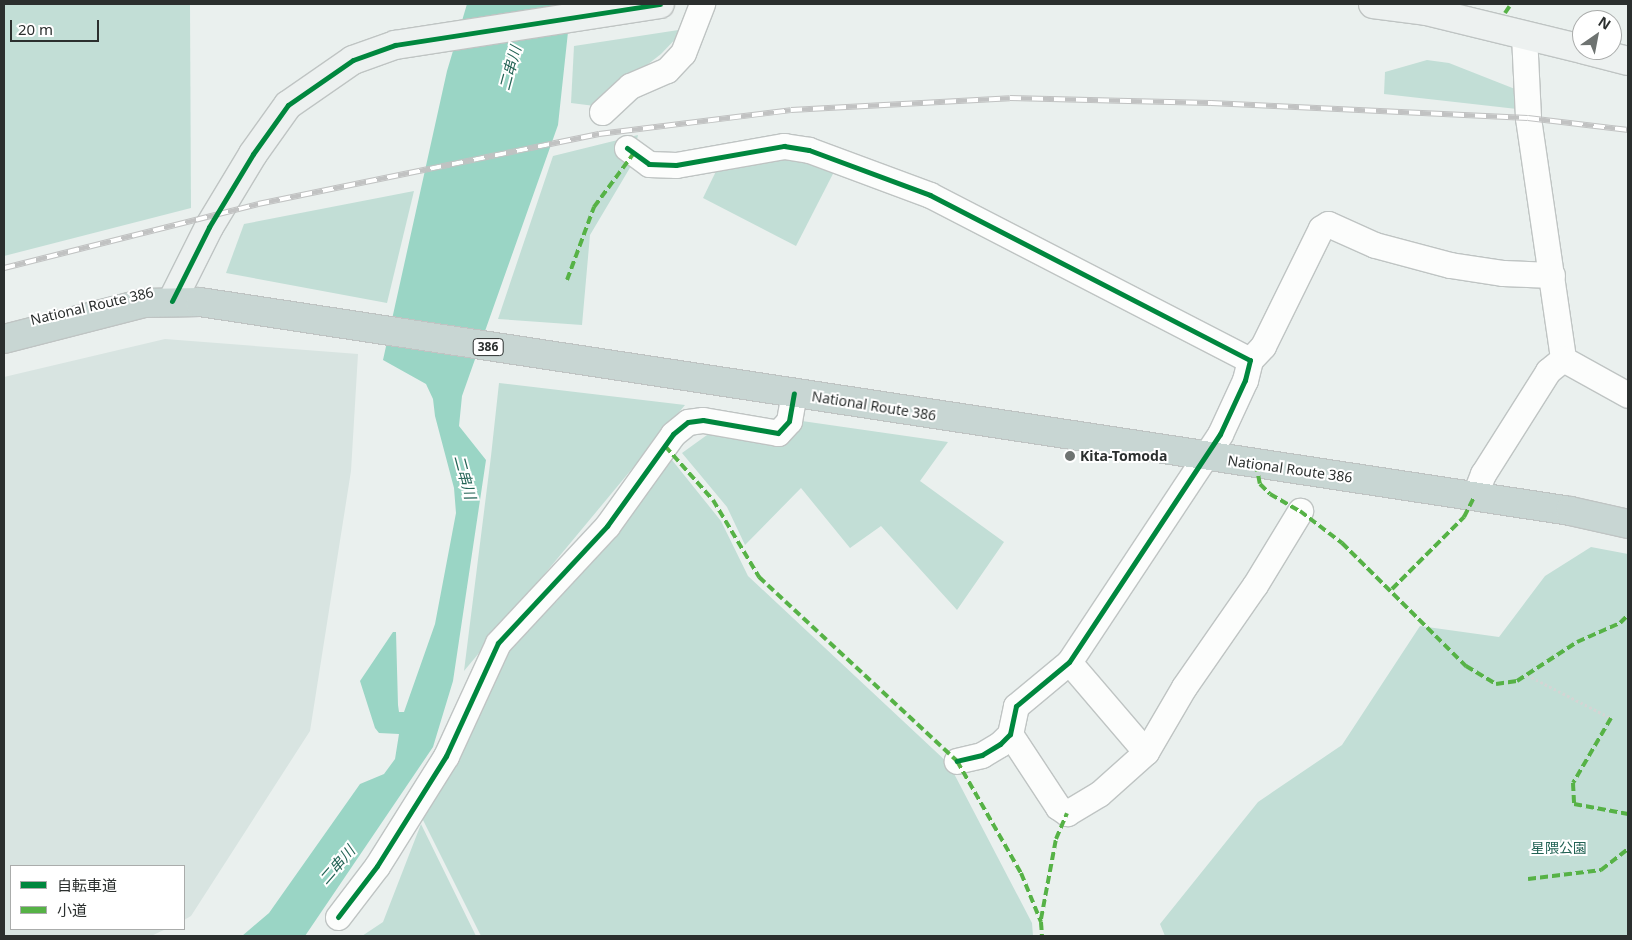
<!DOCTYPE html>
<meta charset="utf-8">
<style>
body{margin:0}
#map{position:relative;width:1632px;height:940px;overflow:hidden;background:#eaf0ee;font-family:"Noto Sans","Noto Sans JP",sans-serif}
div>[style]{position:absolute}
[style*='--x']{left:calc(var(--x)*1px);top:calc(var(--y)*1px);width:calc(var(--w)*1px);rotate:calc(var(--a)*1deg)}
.built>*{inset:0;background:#d8e4e1}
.green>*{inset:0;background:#c2ded6}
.water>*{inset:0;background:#9ad5c5}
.path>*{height:3px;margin-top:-1.5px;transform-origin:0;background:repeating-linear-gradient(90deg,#d4d5d4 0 2.5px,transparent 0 5px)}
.roads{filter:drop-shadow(1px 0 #bfc4c3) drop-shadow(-1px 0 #bfc4c3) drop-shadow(0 1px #bfc4c3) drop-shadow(0 -1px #bfc4c3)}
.street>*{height:25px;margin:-12.5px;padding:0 12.5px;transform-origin:12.5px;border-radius:12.5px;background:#fcfdfc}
.secondary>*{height:28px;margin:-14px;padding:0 14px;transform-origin:14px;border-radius:14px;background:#edf1f0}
.highway>*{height:28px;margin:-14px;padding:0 14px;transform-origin:14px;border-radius:14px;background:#c8d6d3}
.rail>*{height:5.5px;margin-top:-2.75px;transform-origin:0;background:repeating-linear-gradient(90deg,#fff 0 11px,#c1c2c2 0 22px);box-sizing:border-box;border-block:1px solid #c1c2c2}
.quiet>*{height:4px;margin-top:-2px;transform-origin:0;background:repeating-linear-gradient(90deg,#56b246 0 8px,transparent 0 12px)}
.cycleway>*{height:5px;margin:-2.5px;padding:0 2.5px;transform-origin:2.5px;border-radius:2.5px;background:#00873e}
.dots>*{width:14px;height:14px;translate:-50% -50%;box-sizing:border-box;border:2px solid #fff;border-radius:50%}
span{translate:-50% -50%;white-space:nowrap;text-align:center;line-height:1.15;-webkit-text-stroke:4px #fff;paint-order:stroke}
.shield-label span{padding:1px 4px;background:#fff;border:1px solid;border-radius:4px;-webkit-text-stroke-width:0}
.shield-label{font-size:12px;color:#2b2f2e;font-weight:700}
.street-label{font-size:14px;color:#2b2f2e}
.poi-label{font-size:14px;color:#2b2f2e;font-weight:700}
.left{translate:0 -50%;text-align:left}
.park-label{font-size:14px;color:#226254}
.water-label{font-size:15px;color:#246456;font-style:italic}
.frame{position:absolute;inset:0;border:5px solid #2b2f2e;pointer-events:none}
.legend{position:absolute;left:10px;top:865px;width:175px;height:65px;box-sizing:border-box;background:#fff;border:1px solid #aaacab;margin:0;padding:6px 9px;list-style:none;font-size:15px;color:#2b2f2e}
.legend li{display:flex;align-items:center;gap:10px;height:25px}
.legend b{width:25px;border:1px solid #aaacab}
.north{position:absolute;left:1572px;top:10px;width:50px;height:50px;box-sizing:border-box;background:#fff;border:1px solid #aaacab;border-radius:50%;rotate:33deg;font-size:14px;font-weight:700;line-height:20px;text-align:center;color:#2b2f2e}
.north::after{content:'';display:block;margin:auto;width:18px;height:22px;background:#6e7371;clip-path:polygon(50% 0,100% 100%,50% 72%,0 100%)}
.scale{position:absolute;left:10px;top:20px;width:89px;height:22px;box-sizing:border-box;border:2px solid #2b2f2e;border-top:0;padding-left:6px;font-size:15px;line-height:18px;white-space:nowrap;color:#2b2f2e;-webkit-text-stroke:4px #fff;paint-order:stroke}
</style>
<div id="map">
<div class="built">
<div style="clip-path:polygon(165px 339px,358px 354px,351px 471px,310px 731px,191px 916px,184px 920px,184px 866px,11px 866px,11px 929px,166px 929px,151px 936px,4px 936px,4px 377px)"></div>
</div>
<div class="green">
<div style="clip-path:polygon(4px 4px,190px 4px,191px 208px,4px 256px)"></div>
<div style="clip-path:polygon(685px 29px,661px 54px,595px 106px,571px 103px,574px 46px)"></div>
<div style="clip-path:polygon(1427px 60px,1449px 63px,1515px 89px,1517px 109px,1384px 94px,1385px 72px)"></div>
<div style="clip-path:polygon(638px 135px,631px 166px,590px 235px,582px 325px,498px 319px,553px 156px)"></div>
<div style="clip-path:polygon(787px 151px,838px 164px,796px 246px,703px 198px,720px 163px)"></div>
<div style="clip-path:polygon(414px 191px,387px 303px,226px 273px,244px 224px)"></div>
<div style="clip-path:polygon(499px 383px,685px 405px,464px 671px,491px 456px)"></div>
<div style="clip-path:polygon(802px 421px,948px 442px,920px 481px,1004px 542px,957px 610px,881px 526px,850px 548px,801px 488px,745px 545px,727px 507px,682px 453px,707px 435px,732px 435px,782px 445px)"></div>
<div style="clip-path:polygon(672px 460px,721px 521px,748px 576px,949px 764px,1032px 923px,1033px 936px,481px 936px,422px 818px,516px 638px,557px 601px)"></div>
<div style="clip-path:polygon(1591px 547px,1628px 554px,1628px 936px,1165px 936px,1160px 924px,1258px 802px,1342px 745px,1420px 626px,1499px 637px,1545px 576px)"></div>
<div style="clip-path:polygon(421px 824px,476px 936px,362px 936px,383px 922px)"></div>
</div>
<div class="water">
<div style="clip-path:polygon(467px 4px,571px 4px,558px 125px,462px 396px,459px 426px,486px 460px,453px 681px,433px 747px,305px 936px,242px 936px,269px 913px,360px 784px,384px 774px,395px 759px,399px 734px,379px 733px,375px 728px,360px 681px,393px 632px,396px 632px,398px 705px,399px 712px,404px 712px,435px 624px,456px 513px,454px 488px,435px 416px,433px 399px,426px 384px,383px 360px,447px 71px)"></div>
</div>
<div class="path">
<div style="--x:1527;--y:675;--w:94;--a:27.1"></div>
</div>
<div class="roads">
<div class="street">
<div style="--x:1524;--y:35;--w:83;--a:87.2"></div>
<div style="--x:1528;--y:118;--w:244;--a:81.7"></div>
<div style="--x:1563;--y:359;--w:74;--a:29"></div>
<div style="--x:602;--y:112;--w:38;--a:-43"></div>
<div style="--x:630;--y:86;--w:40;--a:-23.4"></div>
<div style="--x:667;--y:70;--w:23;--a:-47"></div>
<div style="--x:683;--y:53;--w:53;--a:-68.8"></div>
<div style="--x:627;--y:148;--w:27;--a:36"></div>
<div style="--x:649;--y:164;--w:27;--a:2"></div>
<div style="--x:676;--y:165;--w:110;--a:-10"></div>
<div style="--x:784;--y:146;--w:25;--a:9"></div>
<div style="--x:809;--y:150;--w:129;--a:20.4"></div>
<div style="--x:930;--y:195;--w:360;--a:27.3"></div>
<div style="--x:1250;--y:360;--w:21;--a:104"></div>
<div style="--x:1245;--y:380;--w:60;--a:114.8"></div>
<div style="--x:1220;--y:434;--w:273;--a:123.5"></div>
<div style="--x:1069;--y:662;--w:69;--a:140.3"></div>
<div style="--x:1016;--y:706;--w:29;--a:102"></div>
<div style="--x:1010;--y:734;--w:14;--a:135"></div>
<div style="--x:1000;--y:744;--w:21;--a:149"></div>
<div style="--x:982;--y:755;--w:26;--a:167"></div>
<div style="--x:1250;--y:360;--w:19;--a:-47"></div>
<div style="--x:1263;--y:346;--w:131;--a:-63.8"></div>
<div style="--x:1321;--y:228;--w:8;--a:-30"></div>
<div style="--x:1328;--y:224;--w:51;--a:24.1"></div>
<div style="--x:1375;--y:245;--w:78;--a:14.9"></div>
<div style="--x:1450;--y:265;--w:54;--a:8.6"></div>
<div style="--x:1503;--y:273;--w:49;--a:2.3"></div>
<div style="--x:1474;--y:497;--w:25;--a:-69"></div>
<div style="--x:1483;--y:474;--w:122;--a:-57.7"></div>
<div style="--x:1548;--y:371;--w:19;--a:-39"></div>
<div style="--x:1069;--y:662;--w:118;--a:49.5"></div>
<div style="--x:1010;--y:734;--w:87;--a:56.7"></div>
<div style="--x:1058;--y:807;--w:11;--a:34"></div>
<div style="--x:1067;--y:813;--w:37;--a:-31"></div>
<div style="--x:1099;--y:794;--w:63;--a:-41.8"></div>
<div style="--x:1146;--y:752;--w:75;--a:-59.7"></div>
<div style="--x:1184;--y:687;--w:124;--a:-55.2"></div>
<div style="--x:1255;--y:585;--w:87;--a:-58.7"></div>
<div style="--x:338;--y:917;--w:64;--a:-52.6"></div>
<div style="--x:377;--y:866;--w:130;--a:-57.9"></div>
<div style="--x:446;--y:756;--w:124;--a:-65.3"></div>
<div style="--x:498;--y:643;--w:160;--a:-47"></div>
<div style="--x:607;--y:526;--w:113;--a:-54.3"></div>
<div style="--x:673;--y:434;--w:19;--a:-39"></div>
<div style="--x:688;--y:422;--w:15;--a:-8"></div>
<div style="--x:703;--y:420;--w:76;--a:9.8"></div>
<div style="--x:778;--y:433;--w:16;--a:-47"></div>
<div style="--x:789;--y:421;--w:28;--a:-80"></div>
</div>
<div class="secondary">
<div style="--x:1373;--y:4;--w:53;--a:7.5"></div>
<div style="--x:1426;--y:11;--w:161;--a:13.7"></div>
<div style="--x:1585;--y:50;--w:44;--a:14.3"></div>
<div style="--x:172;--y:301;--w:83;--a:-63.4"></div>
<div style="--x:209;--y:227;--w:85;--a:-58.9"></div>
<div style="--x:253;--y:154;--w:60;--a:-54.5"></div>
<div style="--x:288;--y:105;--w:79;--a:-34.7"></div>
<div style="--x:353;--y:60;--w:45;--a:-19.7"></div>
<div style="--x:395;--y:45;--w:268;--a:-8.8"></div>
</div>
<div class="highway">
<div style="--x:4;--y:339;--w:145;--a:-14.4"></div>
<div style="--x:144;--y:303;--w:56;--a:-1"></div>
<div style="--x:200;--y:302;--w:1386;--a:8.67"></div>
<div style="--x:1570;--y:511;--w:59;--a:12.6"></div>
</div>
</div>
<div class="rail">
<div style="--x:4;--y:268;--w:262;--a:-14.1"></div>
<div style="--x:258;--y:204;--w:348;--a:-11.6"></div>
<div style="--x:599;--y:134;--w:193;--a:-7.1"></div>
<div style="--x:791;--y:110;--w:219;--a:-3.1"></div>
<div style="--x:1010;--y:98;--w:201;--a:1.4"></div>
<div style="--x:1211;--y:103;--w:317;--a:2.7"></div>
<div style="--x:1528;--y:118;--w:101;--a:6.8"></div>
</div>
<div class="quiet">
<div style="--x:1505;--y:13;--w:11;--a:-56"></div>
<div style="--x:567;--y:280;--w:78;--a:-69.7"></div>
<div style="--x:594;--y:207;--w:67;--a:-53.5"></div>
<div style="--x:665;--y:446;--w:72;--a:48.4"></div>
<div style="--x:713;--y:500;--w:90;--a:59.1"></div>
<div style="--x:759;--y:577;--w:270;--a:42.9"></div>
<div style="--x:957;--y:761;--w:129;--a:60.3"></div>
<div style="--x:1021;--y:873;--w:53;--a:67.8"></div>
<div style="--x:1041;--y:922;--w:14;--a:86"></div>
<div style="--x:1256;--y:464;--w:20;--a:79"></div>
<div style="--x:1260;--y:484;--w:14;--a:45"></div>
<div style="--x:1270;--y:494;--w:34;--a:30"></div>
<div style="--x:1300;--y:511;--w:53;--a:37.3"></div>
<div style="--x:1342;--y:543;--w:175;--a:44.8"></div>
<div style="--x:1466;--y:666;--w:35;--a:31"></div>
<div style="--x:1496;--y:684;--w:21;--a:-8"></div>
<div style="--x:1517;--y:681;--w:72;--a:-33"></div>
<div style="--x:1577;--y:642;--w:47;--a:-23.8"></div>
<div style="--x:1620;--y:623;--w:11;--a:-45"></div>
<div style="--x:1392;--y:589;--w:102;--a:-45"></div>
<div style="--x:1464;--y:517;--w:22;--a:-63"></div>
<div style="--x:1611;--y:718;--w:75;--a:120.3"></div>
<div style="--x:1573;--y:783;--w:21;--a:87"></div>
<div style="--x:1574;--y:804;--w:55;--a:10.5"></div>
<div style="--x:1528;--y:879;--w:74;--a:-7"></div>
<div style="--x:1601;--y:870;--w:34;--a:-38"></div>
<div style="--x:1041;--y:919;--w:81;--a:-79.4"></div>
<div style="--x:1056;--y:839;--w:28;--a:-67"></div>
</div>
<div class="cycleway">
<div style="--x:627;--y:148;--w:27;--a:36"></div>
<div style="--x:649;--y:164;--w:27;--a:2"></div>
<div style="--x:676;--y:165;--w:110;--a:-10"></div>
<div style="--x:784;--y:146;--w:25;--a:9"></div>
<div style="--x:809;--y:150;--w:129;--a:20.4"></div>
<div style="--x:930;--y:195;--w:360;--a:27.3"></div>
<div style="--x:1250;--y:360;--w:21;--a:104"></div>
<div style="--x:1245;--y:380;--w:60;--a:114.8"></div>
<div style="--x:1220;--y:434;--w:273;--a:123.5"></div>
<div style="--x:1069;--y:662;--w:69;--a:140.3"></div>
<div style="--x:1016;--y:706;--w:29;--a:102"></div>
<div style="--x:1010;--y:734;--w:14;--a:135"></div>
<div style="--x:1000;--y:744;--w:21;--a:149"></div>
<div style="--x:982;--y:755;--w:26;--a:167"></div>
<div style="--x:172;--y:301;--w:83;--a:-63.4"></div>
<div style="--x:209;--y:227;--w:85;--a:-58.9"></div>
<div style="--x:253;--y:154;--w:60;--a:-54.5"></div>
<div style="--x:288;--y:105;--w:79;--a:-34.7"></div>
<div style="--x:353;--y:60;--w:45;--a:-19.7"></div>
<div style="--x:395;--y:45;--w:268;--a:-8.8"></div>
<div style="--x:338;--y:917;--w:64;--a:-52.6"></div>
<div style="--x:377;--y:866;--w:130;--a:-57.9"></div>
<div style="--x:446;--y:756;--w:124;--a:-65.3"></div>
<div style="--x:498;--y:643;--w:160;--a:-47"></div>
<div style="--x:607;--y:526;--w:113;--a:-54.3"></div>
<div style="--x:673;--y:434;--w:19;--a:-39"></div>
<div style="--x:688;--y:422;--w:15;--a:-8"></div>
<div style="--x:703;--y:420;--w:76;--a:9.8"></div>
<div style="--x:778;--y:433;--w:16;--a:-47"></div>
<div style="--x:789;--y:421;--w:28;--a:-80"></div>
</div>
<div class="dots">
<div style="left:1070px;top:456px;background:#6e7371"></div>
</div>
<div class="shield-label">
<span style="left:488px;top:347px">386</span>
</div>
<div class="street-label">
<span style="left:92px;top:306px;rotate:-13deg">National Route 386</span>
<span style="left:874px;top:406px;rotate:9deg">National Route 386</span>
<span style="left:1290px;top:469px;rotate:8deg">National Route 386</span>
</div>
<div class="poi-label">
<span class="left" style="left:1080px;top:456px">Kita-Tomoda</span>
</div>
<div class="park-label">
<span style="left:1559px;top:848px">星隈公園</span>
</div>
<div class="water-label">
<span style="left:510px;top:68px;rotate:-75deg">二串川</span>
<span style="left:465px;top:477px;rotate:75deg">二串川</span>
<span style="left:337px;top:865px;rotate:-49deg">二串川</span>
</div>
<div class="frame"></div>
<ul class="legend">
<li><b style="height:6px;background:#00873e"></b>自転車道</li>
<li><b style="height:6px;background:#56b246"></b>小道</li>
</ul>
<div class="north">N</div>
<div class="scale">20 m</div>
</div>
